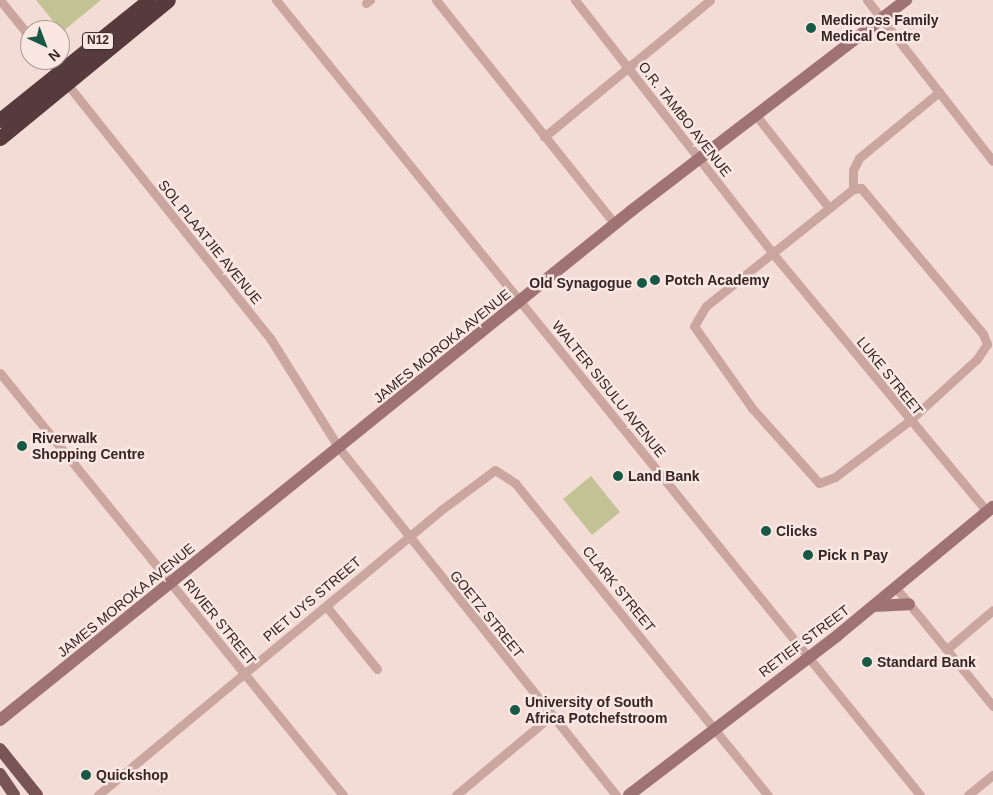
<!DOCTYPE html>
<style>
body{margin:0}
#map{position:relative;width:993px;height:795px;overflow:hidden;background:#f3dbd6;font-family:Helvetica,sans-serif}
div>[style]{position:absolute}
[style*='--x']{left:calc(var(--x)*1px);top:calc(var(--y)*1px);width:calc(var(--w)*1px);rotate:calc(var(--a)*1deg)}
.green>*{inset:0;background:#c2c295}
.street>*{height:9px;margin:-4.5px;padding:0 4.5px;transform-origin:4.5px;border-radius:4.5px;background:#cba6a1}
.secondary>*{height:12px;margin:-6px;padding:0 6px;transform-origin:6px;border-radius:6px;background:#9f7373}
.primary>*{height:12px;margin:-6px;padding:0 6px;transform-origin:6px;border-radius:6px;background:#785455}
.highway>*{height:15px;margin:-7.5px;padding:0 7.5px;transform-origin:7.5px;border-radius:7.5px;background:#573b3c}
.dots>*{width:14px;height:14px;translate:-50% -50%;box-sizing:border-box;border:2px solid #fae7e2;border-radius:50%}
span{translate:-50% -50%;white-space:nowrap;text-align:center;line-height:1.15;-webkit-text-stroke:5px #fae7e2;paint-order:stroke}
.shield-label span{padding:1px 4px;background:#fae7e2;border:1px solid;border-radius:4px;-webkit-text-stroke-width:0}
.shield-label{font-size:12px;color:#352525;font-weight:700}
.poi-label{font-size:14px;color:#352525;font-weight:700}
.left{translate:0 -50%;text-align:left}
.right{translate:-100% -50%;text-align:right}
.street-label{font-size:14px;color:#352525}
.north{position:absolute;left:20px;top:20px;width:50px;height:50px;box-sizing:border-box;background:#fae7e2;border:1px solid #ab9996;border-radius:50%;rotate:137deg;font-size:14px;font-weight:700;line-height:20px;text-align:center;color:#352525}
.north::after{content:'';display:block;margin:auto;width:18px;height:22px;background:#175946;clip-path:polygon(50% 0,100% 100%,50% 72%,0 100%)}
</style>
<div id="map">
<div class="green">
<div style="clip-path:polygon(36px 0,101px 0,62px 32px)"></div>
<div style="clip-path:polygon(591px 476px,620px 512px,592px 535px,563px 499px)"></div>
</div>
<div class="street">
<div style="--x:0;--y:0;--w:48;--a:51"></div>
<div style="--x:276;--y:0;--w:1023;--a:50.99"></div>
<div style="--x:436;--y:0;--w:287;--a:51.4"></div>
<div style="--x:575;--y:0;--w:323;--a:52"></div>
<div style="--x:774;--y:255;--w:334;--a:50.3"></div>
<div style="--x:867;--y:0;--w:204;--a:52"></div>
<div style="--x:366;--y:3;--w:5;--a:-37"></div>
<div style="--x:48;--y:60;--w:356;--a:51.4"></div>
<div style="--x:270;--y:338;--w:130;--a:57.9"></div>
<div style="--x:339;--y:448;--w:444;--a:51.4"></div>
<div style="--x:755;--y:114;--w:120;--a:51.8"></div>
<div style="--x:544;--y:137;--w:215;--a:-39.5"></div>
<div style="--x:861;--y:188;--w:190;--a:50.1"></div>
<div style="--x:983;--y:334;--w:11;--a:68"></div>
<div style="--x:987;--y:344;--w:18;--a:124"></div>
<div style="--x:977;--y:359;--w:92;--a:137.6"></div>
<div style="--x:909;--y:421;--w:93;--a:142.9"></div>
<div style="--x:835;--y:477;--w:17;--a:159"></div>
<div style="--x:819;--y:483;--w:101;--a:-131.8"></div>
<div style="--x:752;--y:408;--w:100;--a:-125.3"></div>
<div style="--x:694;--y:326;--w:23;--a:-59"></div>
<div style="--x:706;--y:306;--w:188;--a:-38.5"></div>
<div style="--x:853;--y:189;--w:8;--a:-7"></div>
<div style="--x:853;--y:189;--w:19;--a:-90"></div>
<div style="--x:853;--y:170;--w:13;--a:-63"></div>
<div style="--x:859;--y:158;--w:104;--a:-39.5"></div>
<div style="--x:0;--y:373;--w:544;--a:50.9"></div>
<div style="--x:896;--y:588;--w:153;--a:50.6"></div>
<div style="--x:326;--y:606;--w:81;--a:51"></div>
<div style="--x:947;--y:649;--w:60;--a:-40.3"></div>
<div style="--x:98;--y:795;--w:446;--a:-39.7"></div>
<div style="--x:441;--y:510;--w:67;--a:-36.5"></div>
<div style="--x:495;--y:470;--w:24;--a:33"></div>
<div style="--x:515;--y:483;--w:402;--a:51"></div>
<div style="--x:456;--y:795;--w:125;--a:-39.8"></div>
<div style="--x:968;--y:795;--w:32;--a:-39"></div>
</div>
<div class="secondary">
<div style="--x:874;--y:606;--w:35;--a:-3"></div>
<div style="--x:0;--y:720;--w:811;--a:-38.89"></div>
<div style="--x:631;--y:211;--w:347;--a:-37.5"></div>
<div style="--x:629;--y:795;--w:263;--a:-37.4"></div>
<div style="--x:838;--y:635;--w:201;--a:-39.6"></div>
</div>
<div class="primary">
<div style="--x:0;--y:749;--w:59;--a:51.2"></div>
<div style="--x:0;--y:774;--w:25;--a:56"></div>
</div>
<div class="highway">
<div style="--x:0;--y:120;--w:191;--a:-38.8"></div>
<div style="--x:0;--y:138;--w:217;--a:-39.4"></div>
</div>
<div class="dots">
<div style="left:811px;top:28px;background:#175946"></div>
<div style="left:655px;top:280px;background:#175946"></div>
<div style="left:642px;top:283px;background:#175946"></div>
<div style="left:22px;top:446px;background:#175946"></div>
<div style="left:618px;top:476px;background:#175946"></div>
<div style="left:766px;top:531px;background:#175946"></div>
<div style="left:808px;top:555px;background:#175946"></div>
<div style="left:867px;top:662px;background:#175946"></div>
<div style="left:515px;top:710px;background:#175946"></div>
<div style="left:86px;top:775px;background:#175946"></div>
</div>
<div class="shield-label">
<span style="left:98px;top:41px">N12</span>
</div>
<div class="poi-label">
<span class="left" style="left:821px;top:28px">Medicross Family<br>Medical Centre</span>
<span class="left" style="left:665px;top:280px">Potch Academy</span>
<span class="right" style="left:632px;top:283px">Old Synagogue</span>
<span class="left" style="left:32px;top:446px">Riverwalk<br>Shopping Centre</span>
<span class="left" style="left:628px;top:476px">Land Bank</span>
<span class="left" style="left:776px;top:531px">Clicks</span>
<span class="left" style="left:818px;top:555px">Pick n Pay</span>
<span class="left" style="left:877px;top:662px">Standard Bank</span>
<span class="left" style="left:525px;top:710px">University of South<br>Africa Potchefstroom</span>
<span class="left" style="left:96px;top:775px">Quickshop</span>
</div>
<div class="street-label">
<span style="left:685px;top:119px;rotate:52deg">O.R. TAMBO AVENUE</span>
<span style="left:210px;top:242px;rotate:51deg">SOL PLAATJIE AVENUE</span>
<span style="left:442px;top:346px;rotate:-39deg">JAMES MOROKA AVENUE</span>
<span style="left:890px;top:376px;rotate:51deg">LUKE STREET</span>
<span style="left:609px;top:389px;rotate:51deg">WALTER SISULU AVENUE</span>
<span style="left:619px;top:589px;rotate:51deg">CLARK STREET</span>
<span style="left:312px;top:599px;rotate:-40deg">PIET UYS STREET</span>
<span style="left:126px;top:600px;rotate:-39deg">JAMES MOROKA AVENUE</span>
<span style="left:487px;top:614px;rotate:51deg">GOETZ STREET</span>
<span style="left:220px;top:622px;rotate:51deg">RIVIER STREET</span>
<span style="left:804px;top:641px;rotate:-37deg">RETIEF STREET</span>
</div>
<div class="north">N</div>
</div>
